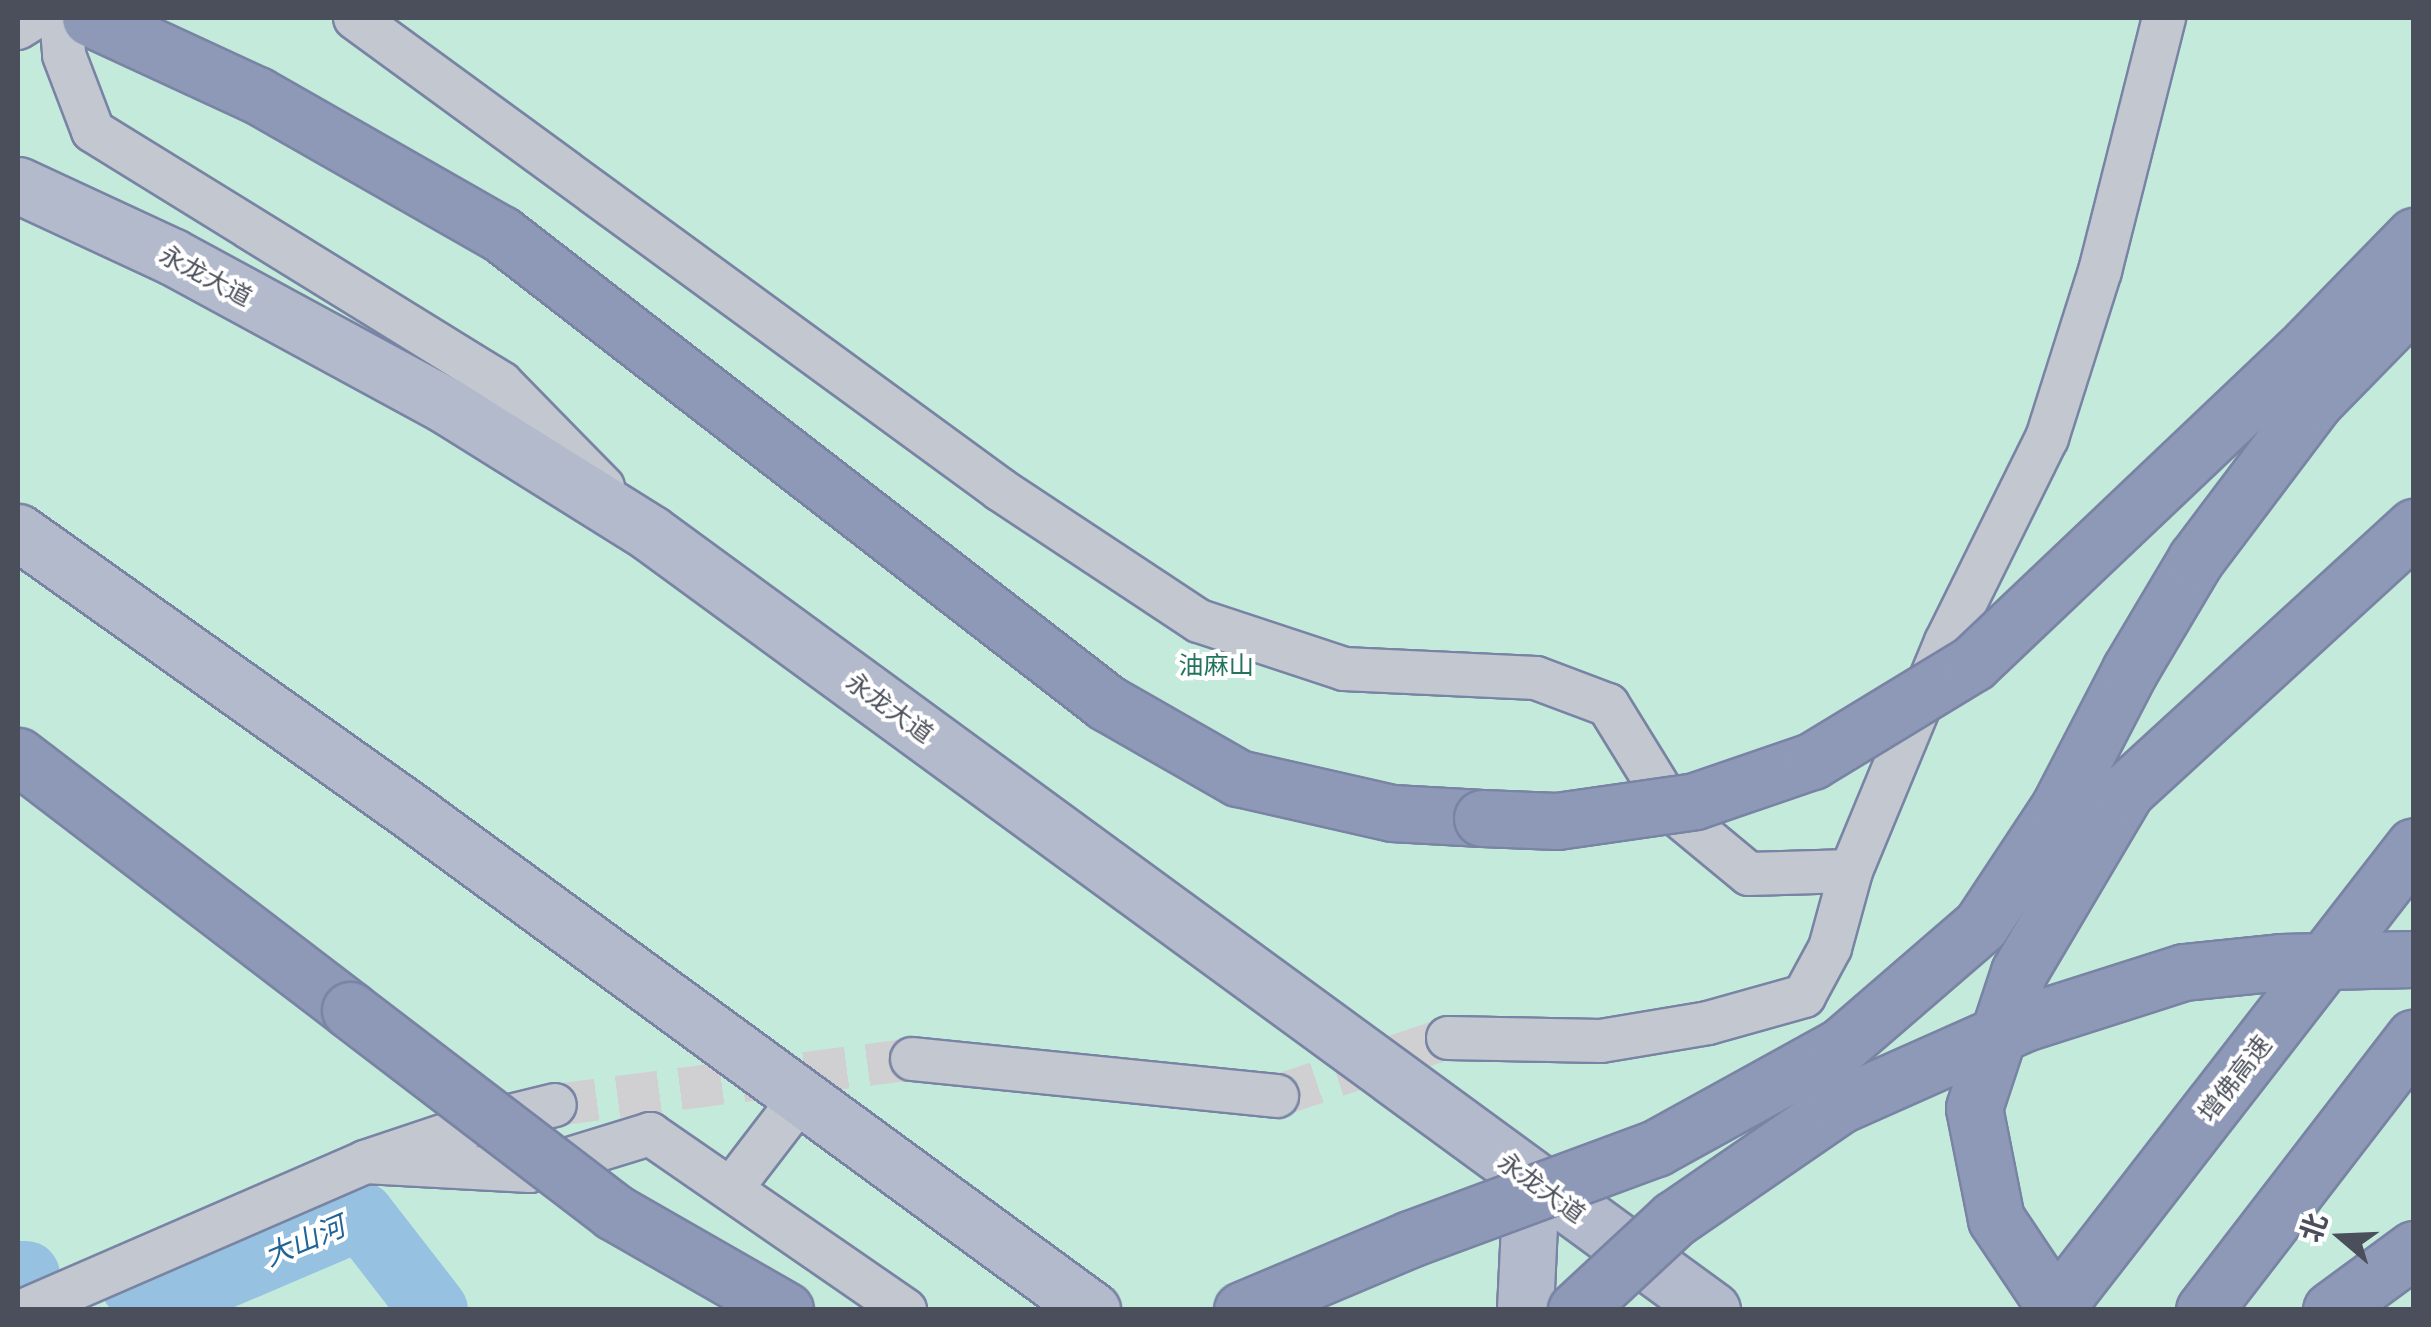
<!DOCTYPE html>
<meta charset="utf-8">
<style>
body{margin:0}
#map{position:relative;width:2431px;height:1327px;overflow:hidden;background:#f2f0f0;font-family:"Open Sans","Noto Sans SC",sans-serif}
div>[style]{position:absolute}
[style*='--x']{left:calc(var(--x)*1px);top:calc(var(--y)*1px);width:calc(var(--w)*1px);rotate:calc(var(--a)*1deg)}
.green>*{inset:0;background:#c4eadb}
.river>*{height:68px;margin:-34px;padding:0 34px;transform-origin:34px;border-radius:34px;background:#97c1e1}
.street-tunnel>*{height:42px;margin-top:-21px;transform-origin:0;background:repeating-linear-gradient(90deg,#d0d0d2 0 42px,transparent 0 63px)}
.roads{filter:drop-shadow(2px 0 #7984a4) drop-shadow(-2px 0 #7984a4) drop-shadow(0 2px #7984a4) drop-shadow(0 -2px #7984a4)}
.street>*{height:42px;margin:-21px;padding:0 21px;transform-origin:21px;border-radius:21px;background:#c2c7d0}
.primary>*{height:55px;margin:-27.5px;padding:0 27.5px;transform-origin:27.5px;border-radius:27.5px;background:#b3bacb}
.highway>*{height:55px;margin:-27.5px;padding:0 27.5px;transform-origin:27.5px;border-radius:27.5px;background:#8e99b8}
.bridges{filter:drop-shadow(2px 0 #7984a4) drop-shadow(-2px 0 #7984a4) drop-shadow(0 2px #7984a4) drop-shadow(0 -2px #7984a4)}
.highway-bridge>*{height:55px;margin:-27.5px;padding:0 27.5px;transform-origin:27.5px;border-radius:27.5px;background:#8e99b8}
span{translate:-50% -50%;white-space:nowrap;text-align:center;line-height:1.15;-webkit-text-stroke:8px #fff;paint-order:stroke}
.street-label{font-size:25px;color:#4a4f5b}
.park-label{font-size:25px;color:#23745d}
.water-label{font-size:28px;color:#1f6599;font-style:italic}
.frame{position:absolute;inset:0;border:20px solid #4a4f5b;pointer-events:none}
.north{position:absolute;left:2291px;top:1187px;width:100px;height:100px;-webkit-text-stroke:8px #fff;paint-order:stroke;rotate:289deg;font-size:28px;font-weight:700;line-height:40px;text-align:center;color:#4a4f5b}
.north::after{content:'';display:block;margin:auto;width:35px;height:45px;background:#4a4f5b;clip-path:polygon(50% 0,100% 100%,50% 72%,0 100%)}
</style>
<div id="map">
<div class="green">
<div style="clip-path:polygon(18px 18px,2413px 18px,2413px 1309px,18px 1309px)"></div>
</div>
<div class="river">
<div style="--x:18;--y:1275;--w:8;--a:0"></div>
<div style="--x:134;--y:1284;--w:56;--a:5.1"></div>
<div style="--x:190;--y:1289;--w:186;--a:-23.1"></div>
<div style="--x:361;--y:1216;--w:119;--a:52.2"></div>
</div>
<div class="street-tunnel">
<div style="--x:1277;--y:1096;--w:181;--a:-18.7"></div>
<div style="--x:555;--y:1105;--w:360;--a:-7.3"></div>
</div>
<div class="roads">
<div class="street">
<div style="--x:61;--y:18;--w:37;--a:85"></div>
<div style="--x:64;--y:55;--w:81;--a:69.1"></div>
<div style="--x:93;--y:131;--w:480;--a:31.7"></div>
<div style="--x:501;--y:383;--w:146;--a:45.6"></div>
<div style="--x:355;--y:18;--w:800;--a:36.15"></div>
<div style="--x:1001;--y:490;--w:237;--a:33.5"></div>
<div style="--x:1199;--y:621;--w:153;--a:18.3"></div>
<div style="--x:1344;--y:669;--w:192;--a:2.7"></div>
<div style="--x:1536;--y:678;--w:77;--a:20.6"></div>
<div style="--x:1608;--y:705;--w:126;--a:58.3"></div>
<div style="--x:1674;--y:812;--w:97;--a:39.6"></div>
<div style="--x:1749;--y:874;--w:102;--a:-1.7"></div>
<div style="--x:18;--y:28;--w:19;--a:-32"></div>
<div style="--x:1448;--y:1038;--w:153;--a:1.1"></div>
<div style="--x:1601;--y:1041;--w:109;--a:-9.5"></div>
<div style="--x:1708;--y:1023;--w:100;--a:-15.7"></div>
<div style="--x:1804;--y:996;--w:55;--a:-61.6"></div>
<div style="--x:1830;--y:948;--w:80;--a:-74.7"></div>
<div style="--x:1851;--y:871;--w:248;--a:-67.5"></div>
<div style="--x:1946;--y:642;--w:228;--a:-63.7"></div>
<div style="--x:2047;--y:438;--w:175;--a:-72.4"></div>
<div style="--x:2100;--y:271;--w:261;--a:-75.8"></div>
<div style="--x:912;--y:1059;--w:367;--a:5.8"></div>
<div style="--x:365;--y:1162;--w:165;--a:3.1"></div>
<div style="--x:530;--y:1171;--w:126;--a:-17.1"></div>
<div style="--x:650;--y:1134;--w:310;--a:34.6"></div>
<div style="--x:731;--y:1189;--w:113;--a:-52.5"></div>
<div style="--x:25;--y:1310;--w:371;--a:-23.5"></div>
<div style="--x:365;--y:1162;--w:119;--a:-18.6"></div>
<div style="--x:478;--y:1124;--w:79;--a:-13.9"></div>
</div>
<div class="primary">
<div style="--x:18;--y:185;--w:171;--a:24.9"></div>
<div style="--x:173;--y:257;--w:312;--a:28.5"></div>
<div style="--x:447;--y:406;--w:239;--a:32"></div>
<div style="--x:650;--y:533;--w:1316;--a:36.19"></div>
<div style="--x:18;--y:532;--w:493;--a:35.4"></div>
<div style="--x:420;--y:818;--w:833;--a:36.21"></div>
<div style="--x:1524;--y:1174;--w:51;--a:84.4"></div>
<div style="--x:1529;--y:1225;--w:85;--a:92.7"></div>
</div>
<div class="highway">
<div style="--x:90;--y:18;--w:184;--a:24.8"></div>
<div style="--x:257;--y:95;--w:281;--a:29.7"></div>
<div style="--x:501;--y:234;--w:766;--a:37.74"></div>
<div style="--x:1107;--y:703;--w:151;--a:29.8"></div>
<div style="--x:1238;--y:778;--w:158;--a:12.8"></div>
<div style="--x:1392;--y:813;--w:90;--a:3.2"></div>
<div style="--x:18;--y:756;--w:418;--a:37.4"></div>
<div style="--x:2204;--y:1310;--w:344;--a:-52.4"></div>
<div style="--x:2331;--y:1310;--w:103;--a:-36.3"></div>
</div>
</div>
<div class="bridges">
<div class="highway-bridge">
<div style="--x:1482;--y:818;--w:75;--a:2.3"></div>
<div style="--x:1557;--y:821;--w:139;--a:-8.2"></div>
<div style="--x:1695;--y:801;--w:124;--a:-18.9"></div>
<div style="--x:1812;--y:761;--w:188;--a:-31.3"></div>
<div style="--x:1973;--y:663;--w:449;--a:-43.5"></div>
<div style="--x:2299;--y:354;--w:165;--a:-45.7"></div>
<div style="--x:350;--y:1010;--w:332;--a:37.4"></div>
<div style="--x:614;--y:1212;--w:197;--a:29.8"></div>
<div style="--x:1242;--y:1310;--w:182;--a:-22.9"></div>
<div style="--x:1410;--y:1239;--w:262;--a:-20.3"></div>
<div style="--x:1656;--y:1148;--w:211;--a:-28.9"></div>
<div style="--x:1841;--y:1046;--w:185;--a:-40.8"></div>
<div style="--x:1981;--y:925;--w:141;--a:-56.5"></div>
<div style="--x:2059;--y:807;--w:154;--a:-62.6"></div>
<div style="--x:2130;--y:670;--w:129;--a:-59.3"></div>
<div style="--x:2196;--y:559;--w:198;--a:-53"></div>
<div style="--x:2315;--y:401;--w:141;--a:-45.6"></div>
<div style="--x:1576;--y:1310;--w:134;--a:-42.9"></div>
<div style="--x:1674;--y:1219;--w:201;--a:-34.5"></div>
<div style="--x:1840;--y:1105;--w:201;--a:-24"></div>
<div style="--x:2024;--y:1023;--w:168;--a:-17.7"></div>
<div style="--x:2184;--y:972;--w:97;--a:-5.9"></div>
<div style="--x:2280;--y:962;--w:134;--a:-1.3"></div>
<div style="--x:2054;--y:1310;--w:587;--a:-52.19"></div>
<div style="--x:2057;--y:1310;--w:110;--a:-123.8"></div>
<div style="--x:1996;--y:1219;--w:113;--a:-101.2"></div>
<div style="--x:1974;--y:1108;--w:143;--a:-71.7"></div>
<div style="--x:2019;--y:972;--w:210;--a:-59.4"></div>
<div style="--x:2126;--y:791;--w:391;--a:-42.5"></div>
</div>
</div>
<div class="street-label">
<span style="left:206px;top:275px;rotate:28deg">永龙大道</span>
<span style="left:890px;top:707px;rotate:36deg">永龙大道</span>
<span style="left:2234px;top:1078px;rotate:-52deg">增佛高速</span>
<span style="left:1542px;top:1187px;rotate:36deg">永龙大道</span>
</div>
<div class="park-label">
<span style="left:1216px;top:664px">油麻山</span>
</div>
<div class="water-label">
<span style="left:304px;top:1240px;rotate:-23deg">大山河</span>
</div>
<div class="frame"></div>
<div class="north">北</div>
</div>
